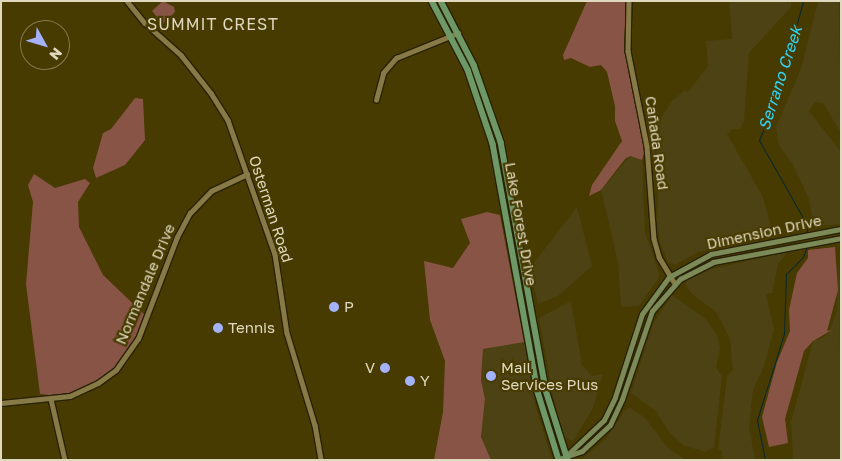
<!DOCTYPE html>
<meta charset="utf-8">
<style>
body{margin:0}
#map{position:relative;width:842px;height:461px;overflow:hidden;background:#473b01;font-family:"Golos Text",sans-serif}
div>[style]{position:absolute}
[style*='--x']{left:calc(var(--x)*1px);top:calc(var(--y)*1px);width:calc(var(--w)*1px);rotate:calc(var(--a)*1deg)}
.built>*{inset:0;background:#4d4213}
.green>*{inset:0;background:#885446}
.stream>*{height:1px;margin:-0.5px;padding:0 0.5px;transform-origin:0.5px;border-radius:0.5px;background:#052930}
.roads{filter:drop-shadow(1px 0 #292207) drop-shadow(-1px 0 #292207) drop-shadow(0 1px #292207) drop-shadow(0 -1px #292207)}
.tertiary>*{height:4.5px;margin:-2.25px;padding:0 2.25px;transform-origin:2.25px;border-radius:2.25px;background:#877a46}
.secondary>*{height:5px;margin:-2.5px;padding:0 2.5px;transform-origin:2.5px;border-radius:2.5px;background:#7b8a56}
.primary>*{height:5.5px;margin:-2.75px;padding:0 2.75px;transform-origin:2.75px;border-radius:2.75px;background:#6e9967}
.dots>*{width:14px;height:14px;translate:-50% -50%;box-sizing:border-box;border:2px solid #473b01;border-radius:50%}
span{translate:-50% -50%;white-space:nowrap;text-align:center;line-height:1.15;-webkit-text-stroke:4.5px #473b01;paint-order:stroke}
.street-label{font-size:15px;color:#e0d9bf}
.poi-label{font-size:15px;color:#e0d9bf}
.left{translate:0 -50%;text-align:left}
.right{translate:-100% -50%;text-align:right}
.neighbourhood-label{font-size:16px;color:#e0d9bf;letter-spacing:1px}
.water-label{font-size:16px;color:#30d5f7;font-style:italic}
.frame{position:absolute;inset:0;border:2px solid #e0d9bf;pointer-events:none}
.north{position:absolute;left:20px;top:20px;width:50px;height:50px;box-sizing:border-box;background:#473b01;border:1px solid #847a4d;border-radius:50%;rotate:129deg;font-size:14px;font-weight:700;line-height:20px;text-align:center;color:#e0d9bf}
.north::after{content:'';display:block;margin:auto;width:18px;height:22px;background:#a4b2fc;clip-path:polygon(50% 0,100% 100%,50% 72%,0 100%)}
</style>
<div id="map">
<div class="built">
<div style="clip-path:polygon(729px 1px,791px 1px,791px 7px,749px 53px,744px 121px,740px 129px,732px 129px,727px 134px,763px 197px,772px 231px,768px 235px,698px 252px,675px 265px,668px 262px,660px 243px,657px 220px,658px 197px,648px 121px,660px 119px,672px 101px,685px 90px,688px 92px,708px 66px,706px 41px,732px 39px)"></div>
<div style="clip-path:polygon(839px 1px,841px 133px,823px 103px,815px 102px,809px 111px,841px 152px,841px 224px,814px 227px,809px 199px,793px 165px,779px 146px,776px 127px,801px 69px,818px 2px)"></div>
<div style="clip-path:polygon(630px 156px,642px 160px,645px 233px,660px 276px,639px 306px,621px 307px,618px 262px,601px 190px)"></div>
<div style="clip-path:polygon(577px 207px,592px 266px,558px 296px,538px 304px,530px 268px)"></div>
<div style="clip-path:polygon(788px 252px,778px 264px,772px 293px,766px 294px,774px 329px,763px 369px,753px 390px,749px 427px,755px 460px,722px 460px,722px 451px,718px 449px,727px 376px,733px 370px,730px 339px,716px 312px,692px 294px,685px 284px,687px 280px,712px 269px)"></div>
<div style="clip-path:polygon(839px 255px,841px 460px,793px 460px,791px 422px,814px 338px,819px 340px,829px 333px,837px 311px)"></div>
<div style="clip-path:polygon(672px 295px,707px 320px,717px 335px,720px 348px,716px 368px,722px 376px,714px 447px,705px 452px,683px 445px,668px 431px,656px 411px,631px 393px,653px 324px)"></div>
<div style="clip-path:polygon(571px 301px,582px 365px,592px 376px,603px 374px,593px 408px,573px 441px,564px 437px,553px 396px,539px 318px)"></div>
<div style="clip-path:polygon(524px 342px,536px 408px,552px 460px,491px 460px,481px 437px,485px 399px,481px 380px,483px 349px)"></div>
<div style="clip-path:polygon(631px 408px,645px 418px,669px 449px,686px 460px,581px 460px,606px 439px,626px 409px)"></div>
</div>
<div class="green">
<div style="clip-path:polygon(163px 1px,174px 7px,175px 12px,163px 24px,152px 11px)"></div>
<div style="clip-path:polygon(587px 1px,626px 1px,624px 45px,645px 149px,642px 160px,630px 156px,625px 159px,601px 190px,589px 196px,592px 185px,622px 141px,615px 121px,615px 106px,607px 72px,601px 65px,590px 67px,571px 58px,564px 60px,563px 55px)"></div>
<div style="clip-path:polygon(135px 98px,143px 99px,145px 140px,125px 165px,96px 178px,93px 168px,103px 133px,111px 129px)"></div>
<div style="clip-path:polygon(34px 174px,55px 188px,85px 179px,90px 183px,78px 202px,79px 227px,103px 275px,147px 317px,126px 358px,98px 383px,66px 397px,40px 394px,26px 284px,33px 202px,28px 185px)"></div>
<div style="clip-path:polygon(487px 212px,500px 215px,524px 342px,483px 349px,481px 380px,485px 399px,481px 437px,491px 460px,434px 460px,443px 412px,445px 361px,430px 320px,424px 261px,453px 268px,470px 243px,461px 219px)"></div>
<div style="clip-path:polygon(835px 247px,838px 290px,827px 331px,832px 330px,813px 341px,804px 351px,785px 419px,788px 443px,769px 447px,762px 417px,777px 362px,790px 331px,789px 310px,797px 273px,808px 258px,808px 250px)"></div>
</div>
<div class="stream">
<div style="--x:803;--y:1;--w:96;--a:105"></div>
<div style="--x:778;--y:94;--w:50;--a:112.4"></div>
<div style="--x:759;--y:140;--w:98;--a:60.5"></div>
<div style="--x:807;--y:225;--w:10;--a:90"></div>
<div style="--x:765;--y:460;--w:41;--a:-101.3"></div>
<div style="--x:757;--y:420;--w:90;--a:-72.6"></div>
<div style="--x:784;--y:334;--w:60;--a:-88.1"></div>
<div style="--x:786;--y:274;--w:24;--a:-45"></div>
<div style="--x:803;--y:257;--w:12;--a:-70"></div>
</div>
<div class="roads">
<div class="tertiary">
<div style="--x:127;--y:1;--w:28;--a:51"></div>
<div style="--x:145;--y:23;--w:48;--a:41.6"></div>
<div style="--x:181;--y:55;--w:48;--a:51.7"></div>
<div style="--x:211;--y:93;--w:32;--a:58"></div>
<div style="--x:228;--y:120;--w:142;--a:70.7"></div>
<div style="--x:275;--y:254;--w:80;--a:81.4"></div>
<div style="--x:287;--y:333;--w:96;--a:73.1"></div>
<div style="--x:315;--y:425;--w:36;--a:80"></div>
<div style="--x:629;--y:1;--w:50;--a:91.1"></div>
<div style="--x:628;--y:51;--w:97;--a:78.7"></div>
<div style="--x:647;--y:146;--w:93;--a:85.7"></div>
<div style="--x:654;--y:239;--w:19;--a:74"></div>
<div style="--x:659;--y:257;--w:31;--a:59"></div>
<div style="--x:376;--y:100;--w:28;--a:-75"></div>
<div style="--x:383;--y:73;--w:20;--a:-49"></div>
<div style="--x:396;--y:58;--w:67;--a:-22"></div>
<div style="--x:51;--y:399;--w:63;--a:77.1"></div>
<div style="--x:1;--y:403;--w:69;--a:-5.8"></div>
<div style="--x:70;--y:396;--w:31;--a:-25"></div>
<div style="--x:98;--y:383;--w:22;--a:-36"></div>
<div style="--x:116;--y:370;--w:38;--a:-55"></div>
<div style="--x:138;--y:339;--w:109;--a:-69.1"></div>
<div style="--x:177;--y:237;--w:27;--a:-62"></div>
<div style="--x:190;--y:213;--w:30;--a:-46"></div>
<div style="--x:211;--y:191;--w:40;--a:-25"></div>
</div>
<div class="secondary">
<div style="--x:566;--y:456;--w:52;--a:-43.5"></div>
<div style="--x:604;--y:420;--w:25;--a:-64"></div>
<div style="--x:615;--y:397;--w:87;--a:-72"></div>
<div style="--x:642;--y:314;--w:46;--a:-53.9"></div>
<div style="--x:669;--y:277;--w:48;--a:-28.7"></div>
<div style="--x:711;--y:254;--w:132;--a:-10.9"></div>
<div style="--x:559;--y:459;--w:24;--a:-19"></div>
<div style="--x:582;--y:451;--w:38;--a:-43"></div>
<div style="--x:610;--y:425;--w:29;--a:-65"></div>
<div style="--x:622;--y:399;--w:93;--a:-71.2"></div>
<div style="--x:652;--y:311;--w:43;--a:-48.8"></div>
<div style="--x:680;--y:279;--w:37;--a:-27"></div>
<div style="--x:713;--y:262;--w:130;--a:-10.6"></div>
</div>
<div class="primary">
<div style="--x:432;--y:1;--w:78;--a:62.4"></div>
<div style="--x:468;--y:70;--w:78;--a:71.3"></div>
<div style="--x:493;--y:144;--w:252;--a:79.7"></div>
<div style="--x:538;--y:392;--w:71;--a:72.8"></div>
<div style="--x:441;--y:1;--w:72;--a:62.7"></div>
<div style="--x:474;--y:65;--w:82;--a:70.7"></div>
<div style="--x:501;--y:142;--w:252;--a:79.7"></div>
<div style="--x:546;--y:390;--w:73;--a:72.6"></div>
</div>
</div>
<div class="dots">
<div style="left:334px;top:307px;background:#a4b2fc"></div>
<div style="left:218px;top:328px;background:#a4b2fc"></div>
<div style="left:385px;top:368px;background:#a4b2fc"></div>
<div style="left:491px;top:376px;background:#a4b2fc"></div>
<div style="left:410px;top:381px;background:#a4b2fc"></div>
</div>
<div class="street-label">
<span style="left:657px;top:143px;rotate:82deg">Cañada Road</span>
<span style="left:271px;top:209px;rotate:72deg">Osterman Road</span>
<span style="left:521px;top:224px;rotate:80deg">Lake Forest Drive</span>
<span style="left:764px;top:232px;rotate:-12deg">Dimension Drive</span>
<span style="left:145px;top:284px;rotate:-67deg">Normandale Drive</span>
</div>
<div class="poi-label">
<span class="left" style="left:344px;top:307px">P</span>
<span class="left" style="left:228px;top:328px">Tennis</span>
<span class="left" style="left:501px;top:376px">Mail<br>Services Plus</span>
<span class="right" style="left:375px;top:368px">V</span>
<span class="left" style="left:420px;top:381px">Y</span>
</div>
<div class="neighbourhood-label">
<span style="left:213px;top:24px">SUMMIT CREST</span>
</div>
<div class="water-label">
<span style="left:780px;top:78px;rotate:-72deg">Serrano Creek</span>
</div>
<div class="frame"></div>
<div class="north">N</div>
</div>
